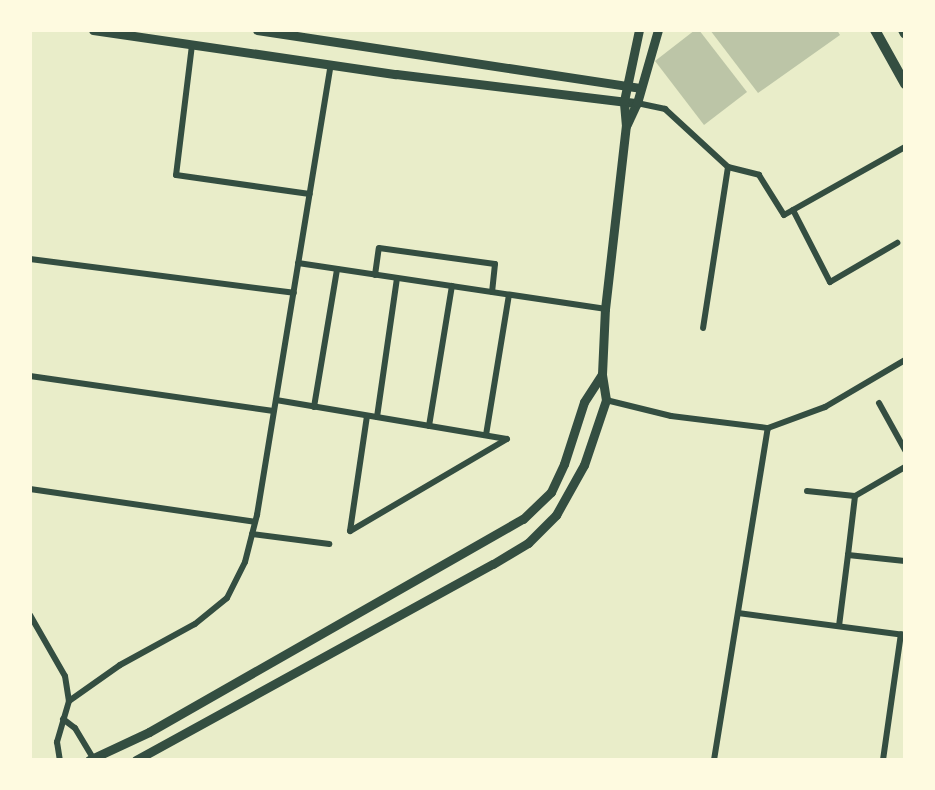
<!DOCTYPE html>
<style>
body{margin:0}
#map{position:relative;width:935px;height:790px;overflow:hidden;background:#e9edc9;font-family:Georgia,serif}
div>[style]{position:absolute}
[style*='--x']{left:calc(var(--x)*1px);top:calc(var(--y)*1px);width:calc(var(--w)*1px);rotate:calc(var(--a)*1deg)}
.building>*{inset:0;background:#bcc5a7}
.minor>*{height:6px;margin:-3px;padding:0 3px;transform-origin:3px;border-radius:3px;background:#344e41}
.tertiary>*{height:9px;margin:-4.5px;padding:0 4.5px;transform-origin:4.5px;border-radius:4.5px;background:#344e41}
.secondary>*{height:10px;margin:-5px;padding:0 5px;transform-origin:5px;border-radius:5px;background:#344e41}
span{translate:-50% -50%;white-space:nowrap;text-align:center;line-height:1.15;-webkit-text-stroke:4.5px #fefae0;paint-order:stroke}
.frame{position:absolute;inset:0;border:32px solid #fefae0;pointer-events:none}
</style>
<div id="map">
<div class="building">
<div style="clip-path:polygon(695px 30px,699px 30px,747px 92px,704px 125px,655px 61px)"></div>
<div style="clip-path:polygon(710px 30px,837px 30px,840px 35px,758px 93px)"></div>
</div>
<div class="minor">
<div style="--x:192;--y:45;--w:131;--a:97"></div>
<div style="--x:176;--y:175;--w:135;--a:8.1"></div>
<div style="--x:637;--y:103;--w:29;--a:12"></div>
<div style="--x:665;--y:109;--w:86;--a:42.6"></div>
<div style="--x:728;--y:167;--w:163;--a:98.8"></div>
<div style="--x:728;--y:167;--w:32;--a:14"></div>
<div style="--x:759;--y:175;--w:47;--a:58"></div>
<div style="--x:784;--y:215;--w:139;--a:-29.3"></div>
<div style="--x:793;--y:210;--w:81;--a:62.8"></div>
<div style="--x:830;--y:282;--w:78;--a:-30.2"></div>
<div style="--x:30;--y:259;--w:266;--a:7.3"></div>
<div style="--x:298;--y:263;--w:310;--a:8.5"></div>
<div style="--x:375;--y:275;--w:27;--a:-82"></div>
<div style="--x:379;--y:248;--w:117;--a:7.9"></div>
<div style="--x:495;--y:264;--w:28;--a:96"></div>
<div style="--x:30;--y:376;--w:246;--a:8.2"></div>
<div style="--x:276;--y:400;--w:234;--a:9.6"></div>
<div style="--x:507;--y:439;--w:182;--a:149.6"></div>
<div style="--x:350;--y:531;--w:116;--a:-81.6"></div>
<div style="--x:606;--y:400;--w:67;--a:13.8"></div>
<div style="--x:671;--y:416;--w:98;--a:7.1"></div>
<div style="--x:768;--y:428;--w:61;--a:-20.2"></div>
<div style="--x:825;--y:407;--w:93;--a:-30.4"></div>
<div style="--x:879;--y:403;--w:54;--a:61"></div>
<div style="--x:314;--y:407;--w:140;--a:-80.5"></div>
<div style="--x:377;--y:417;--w:140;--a:-81.8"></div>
<div style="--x:429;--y:426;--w:142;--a:-80.7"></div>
<div style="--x:486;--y:435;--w:142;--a:-80.7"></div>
<div style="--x:30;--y:489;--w:227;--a:8.3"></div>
<div style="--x:807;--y:491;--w:48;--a:5.9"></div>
<div style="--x:252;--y:534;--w:78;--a:7.4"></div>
<div style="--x:848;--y:555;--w:59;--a:-83.2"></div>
<div style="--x:855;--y:496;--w:58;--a:-30.1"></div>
<div style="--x:738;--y:613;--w:168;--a:7.5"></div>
<div style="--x:30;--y:615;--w:70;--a:60.2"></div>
<div style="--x:65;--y:676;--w:25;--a:81"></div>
<div style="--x:69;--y:701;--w:43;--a:106.3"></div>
<div style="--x:57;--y:742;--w:18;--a:81"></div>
<div style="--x:839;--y:626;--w:72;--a:-82.8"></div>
<div style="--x:848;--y:555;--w:57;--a:6"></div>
<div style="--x:69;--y:701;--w:62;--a:-35.2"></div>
<div style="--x:120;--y:665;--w:85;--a:-28.7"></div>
<div style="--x:195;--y:624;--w:41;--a:-39.1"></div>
<div style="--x:227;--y:598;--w:40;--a:-63.4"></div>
<div style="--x:245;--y:562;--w:49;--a:-75.7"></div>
<div style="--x:257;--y:515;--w:456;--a:-80.7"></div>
<div style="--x:63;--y:719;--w:15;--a:37"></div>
<div style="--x:75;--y:728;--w:35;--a:59"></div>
<div style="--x:714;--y:760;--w:336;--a:-80.8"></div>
<div style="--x:883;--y:760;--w:127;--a:-81.9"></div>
</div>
<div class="tertiary">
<div style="--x:93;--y:30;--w:306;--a:8.3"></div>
<div style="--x:396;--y:74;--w:243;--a:6.9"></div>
<div style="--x:257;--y:30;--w:387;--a:8.6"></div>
<div style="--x:627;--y:124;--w:23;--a:-65"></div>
<div style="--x:637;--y:103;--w:76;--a:-74"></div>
<div style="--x:89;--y:760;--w:66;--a:-25"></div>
<div style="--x:149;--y:732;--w:430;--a:-29.7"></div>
<div style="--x:523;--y:519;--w:39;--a:-44"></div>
<div style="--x:551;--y:492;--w:31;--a:-65"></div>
<div style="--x:564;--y:464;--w:65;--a:-72.1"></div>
<div style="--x:584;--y:402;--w:33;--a:-57"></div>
<div style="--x:136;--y:760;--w:407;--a:-28.8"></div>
<div style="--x:493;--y:564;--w:41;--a:-31"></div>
<div style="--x:528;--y:543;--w:40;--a:-45"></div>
<div style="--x:556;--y:515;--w:57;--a:-60.8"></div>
<div style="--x:584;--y:465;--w:69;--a:-71.3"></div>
<div style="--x:606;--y:400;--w:26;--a:-99"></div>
<div style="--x:602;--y:374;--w:65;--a:-87.4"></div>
<div style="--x:605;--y:309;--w:184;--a:-83.5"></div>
<div style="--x:626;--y:126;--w:25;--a:-95"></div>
<div style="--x:624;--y:101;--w:73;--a:-78.1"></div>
</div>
<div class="secondary">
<div style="--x:875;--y:30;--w:62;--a:60.9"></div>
<div style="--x:903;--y:30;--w:4;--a:63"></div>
</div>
<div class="frame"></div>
</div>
